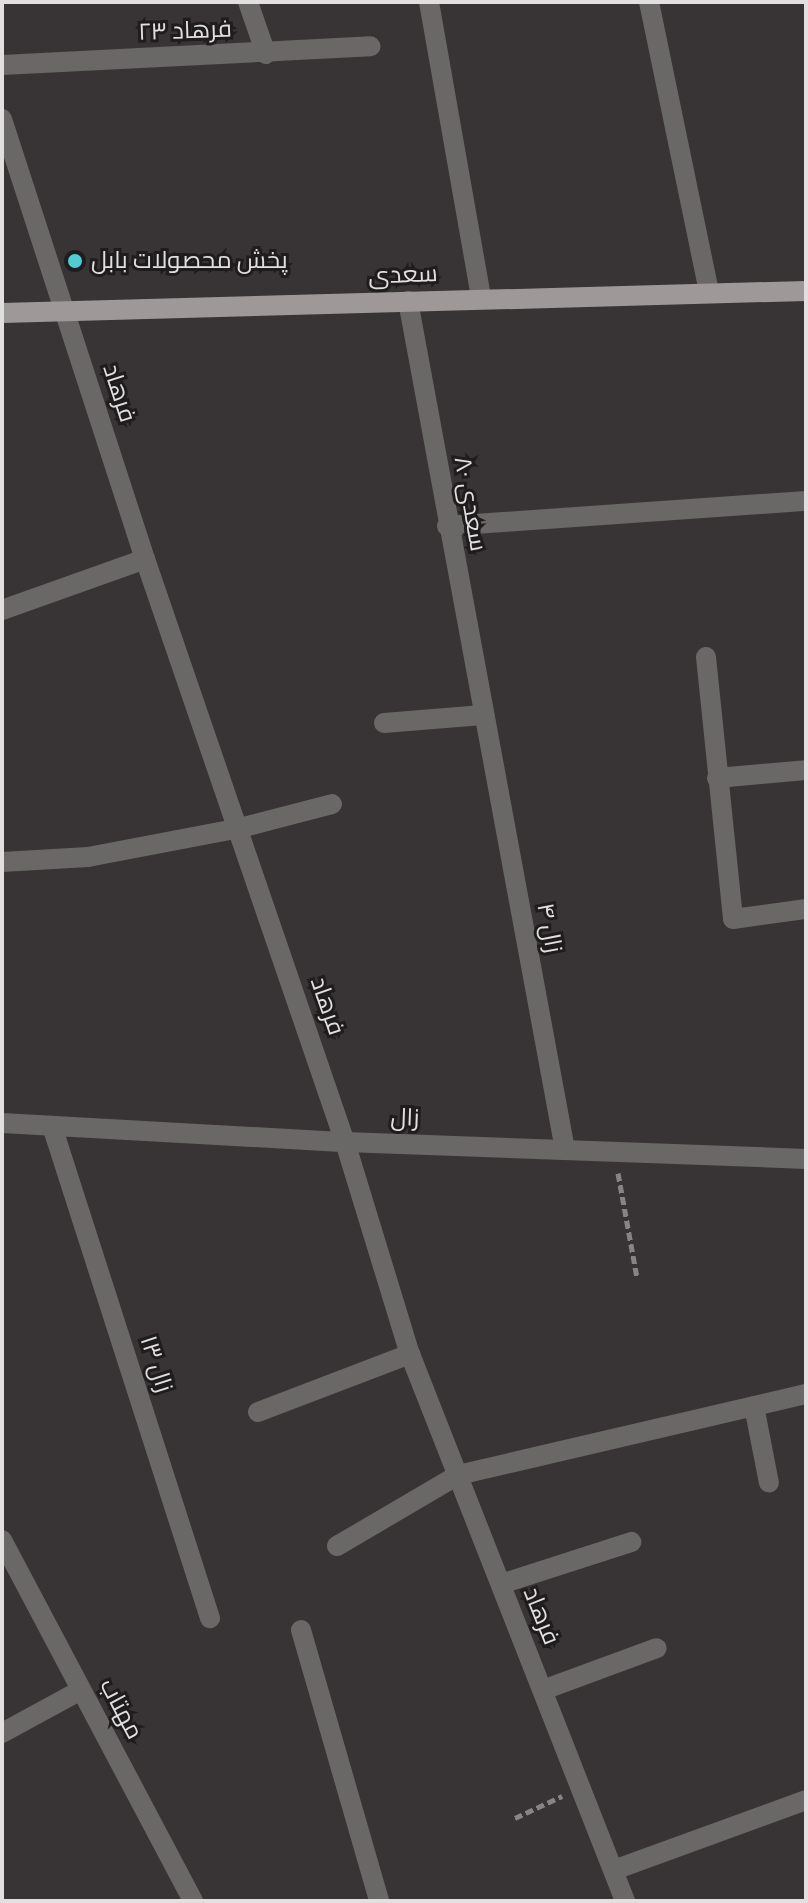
<!DOCTYPE html>
<meta charset="utf-8">
<style>
body{margin:0}
#map{position:relative;width:808px;height:1903px;overflow:hidden;background:#383335;font-family:Signika,Cairo,sans-serif}
div>[style]{position:absolute}
[style*='--x']{left:calc(var(--x)*1px);top:calc(var(--y)*1px);width:calc(var(--w)*1px);rotate:calc(var(--a)*1deg)}
.path>*{height:5px;margin-top:-2.5px;transform-origin:0;background:repeating-linear-gradient(90deg,#888485 0 8px,transparent 0 12px)}
.minor>*{height:20px;margin:-10px;padding:0 10px;transform-origin:10px;border-radius:10px;background:#6a6767}
.major>*{height:20px;margin:-10px;padding:0 10px;transform-origin:10px;border-radius:10px;background:#9e9998}
.dots>*{width:22px;height:22px;translate:-50% -50%;box-sizing:border-box;border:4px solid #1e1c1c;border-radius:50%}
span{translate:-50% -50%;white-space:nowrap;text-align:center;line-height:1.15;-webkit-text-stroke:6px #1e1c1c;paint-order:stroke}
.street-label{font-size:24px;color:#e2dfe0}
.poi-label{font-size:24px;color:#e2dfe0}
.left{translate:0 -50%;text-align:left}
.frame{position:absolute;inset:0;border:4px solid #e2dfe0;pointer-events:none}
</style>
<div id="map">
<div class="path">
<div style="--x:618;--y:1173;--w:107;--a:79.7"></div>
<div style="--x:515;--y:1818;--w:52;--a:-25.1"></div>
</div>
<div class="minor">
<div style="--x:248;--y:2;--w:55;--a:70.9"></div>
<div style="--x:429;--y:2;--w:301;--a:80"></div>
<div style="--x:649;--y:2;--w:296;--a:78.3"></div>
<div style="--x:2;--y:65;--w:369;--a:-2.9"></div>
<div style="--x:2;--y:119;--w:463;--a:72"></div>
<div style="--x:145;--y:559;--w:616;--a:71.07"></div>
<div style="--x:345;--y:1142;--w:222;--a:73"></div>
<div style="--x:410;--y:1354;--w:588;--a:68.54"></div>
<div style="--x:408;--y:301;--w:863;--a:79.52"></div>
<div style="--x:447;--y:526;--w:360;--a:-4"></div>
<div style="--x:2;--y:610;--w:152;--a:-19.6"></div>
<div style="--x:706;--y:657;--w:263;--a:84.1"></div>
<div style="--x:733;--y:919;--w:74;--a:-7.8"></div>
<div style="--x:384;--y:723;--w:99;--a:-4.6"></div>
<div style="--x:717;--y:778;--w:89;--a:-5.1"></div>
<div style="--x:2;--y:862;--w:86;--a:-3.3"></div>
<div style="--x:88;--y:857;--w:155;--a:-10.8"></div>
<div style="--x:240;--y:828;--w:95;--a:-14.6"></div>
<div style="--x:2;--y:1123;--w:344;--a:3.2"></div>
<div style="--x:345;--y:1142;--w:461;--a:2.1"></div>
<div style="--x:52;--y:1126;--w:517;--a:72.2"></div>
<div style="--x:754;--y:1406;--w:78;--a:79"></div>
<div style="--x:258;--y:1412;--w:163;--a:-20.9"></div>
<div style="--x:2;--y:1540;--w:408;--a:62.1"></div>
<div style="--x:337;--y:1546;--w:140;--a:-30.4"></div>
<div style="--x:458;--y:1475;--w:357;--a:-13.1"></div>
<div style="--x:501;--y:1584;--w:137;--a:-17.9"></div>
<div style="--x:301;--y:1630;--w:282;--a:73.9"></div>
<div style="--x:543;--y:1690;--w:121;--a:-20.2"></div>
<div style="--x:2;--y:1733;--w:90;--a:-28.6"></div>
<div style="--x:614;--y:1870;--w:204;--a:-20"></div>
</div>
<div class="major">
<div style="--x:2;--y:313;--w:804;--a:-1.57"></div>
</div>
<div class="dots">
<div style="left:75px;top:261px;background:#51ccd2"></div>
</div>
<div class="street-label">
<span style="left:185px;top:31px;rotate:-2deg">فرهاد ۲۳</span>
<span style="left:403px;top:275px;rotate:-2deg">سعدی</span>
<span style="left:119px;top:393px;rotate:72deg">فرهاد</span>
<span style="left:470px;top:504px;rotate:80deg">سعدی ۸۰</span>
<span style="left:549px;top:928px;rotate:79deg">زال ۴</span>
<span style="left:327px;top:1006px;rotate:71deg">فرهاد</span>
<span style="left:405px;top:1118px;rotate:2deg">زال</span>
<span style="left:156px;top:1364px;rotate:72deg">زال ۱۳</span>
<span style="left:541px;top:1616px;rotate:68deg">فرهاد</span>
<span style="left:121px;top:1709px;rotate:62deg">مهتاب</span>
</div>
<div class="poi-label">
<span class="left" style="left:91px;top:261px">پخش محصولات بابل</span>
</div>
<div class="frame"></div>
</div>
